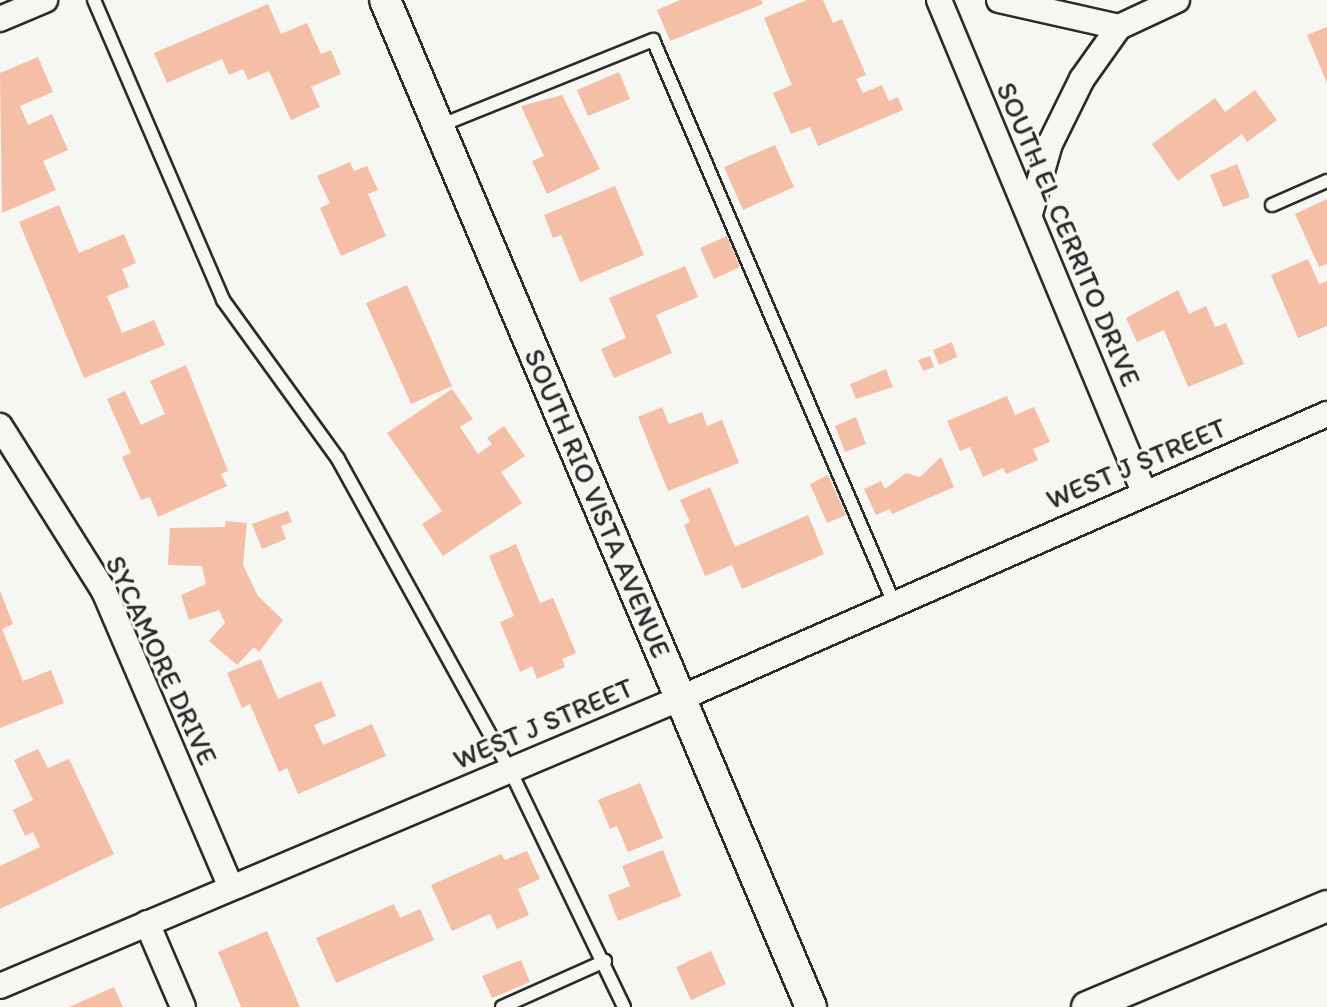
<!DOCTYPE html>
<style>
body{margin:0}
#map{position:relative;width:1327px;height:1007px;overflow:hidden;background:#f6f6f2;font-family:Itim,sans-serif}
div>[style]{position:absolute}
[style*='--x']{left:calc(var(--x)*1px);top:calc(var(--y)*1px);width:calc(var(--w)*1px);rotate:calc(var(--a)*1deg)}
.building>*{inset:0;background:#f4bfa6}
.roads{filter:drop-shadow(2px 0 #2b2b2b) drop-shadow(-2px 0 #2b2b2b) drop-shadow(0 2px #2b2b2b) drop-shadow(0 -2px #2b2b2b)}
.service>*{height:12px;margin:-6px;padding:0 6px;transform-origin:6px;border-radius:6px;background:#f6f6f2}
.minor>*{height:24px;margin:-12px;padding:0 12px;transform-origin:12px;border-radius:12px;background:#f6f6f2}
.tertiary>*{height:30px;margin:-15px;padding:0 15px;transform-origin:15px;border-radius:15px;background:#f6f6f2}
span{translate:-50% -50%;white-space:nowrap;text-align:center;line-height:1.15;-webkit-text-stroke:6px #f6f6f2;paint-order:stroke}
.street-label{font-size:28px;color:#2b2b2b}
</style>
<div id="map">
<div class="building">
<div style="clip-path:polygon(680px 0,761px 0,763px 4px,670px 41px,657px 10px)"></div>
<div style="clip-path:polygon(807px 0,823px 0,833px 23px,842px 19px,866px 75px,856px 79px,863px 93px,882px 85px,889px 101px,898px 97px,903px 110px,818px 146px,810px 127px,791px 134px,773px 93px,792px 85px,764px 18px)"></div>
<div style="clip-path:polygon(268px 4px,281px 34px,307px 23px,321px 54px,331px 50px,341px 74px,311px 87px,320px 107px,291px 120px,269px 71px,248px 80px,243px 69px,229px 75px,222px 59px,167px 83px,154px 53px)"></div>
<div style="clip-path:polygon(1327px 27px,1327px 83px,1307px 35px)"></div>
<div style="clip-path:polygon(38px 57px,53px 92px,20px 106px,28px 125px,52px 114px,68px 150px,43px 161px,56px 190px,2px 213px,0 73px)"></div>
<div style="clip-path:polygon(619px 72px,630px 99px,588px 116px,577px 90px)"></div>
<div style="clip-path:polygon(1255px 90px,1277px 120px,1247px 142px,1242px 134px,1178px 181px,1152px 144px,1215px 98px,1225px 112px)"></div>
<div style="clip-path:polygon(562px 95px,600px 169px,547px 194px,532px 161px,544px 156px,521px 106px)"></div>
<div style="clip-path:polygon(775px 145px,794px 187px,743px 210px,724px 167px)"></div>
<div style="clip-path:polygon(350px 162px,354px 171px,367px 166px,378px 190px,368px 194px,386px 236px,341px 256px,320px 208px,330px 203px,317px 176px)"></div>
<div style="clip-path:polygon(1237px 164px,1250px 197px,1223px 207px,1210px 175px)"></div>
<div style="clip-path:polygon(615px 186px,644px 255px,580px 282px,561px 235px,553px 238px,544px 215px)"></div>
<div style="clip-path:polygon(1327px 199px,1327px 264px,1319px 267px,1295px 214px)"></div>
<div style="clip-path:polygon(59px 205px,79px 253px,124px 234px,136px 263px,122px 269px,129px 287px,107px 296px,122px 333px,154px 320px,165px 345px,84px 378px,19px 222px)"></div>
<div style="clip-path:polygon(727px 236px,740px 267px,714px 279px,700px 248px)"></div>
<div style="clip-path:polygon(1308px 259px,1319px 284px,1327px 281px,1327px 326px,1298px 338px,1271px 275px)"></div>
<div style="clip-path:polygon(685px 266px,698px 297px,656px 315px,672px 353px,614px 378px,601px 349px,626px 338px,609px 298px)"></div>
<div style="clip-path:polygon(407px 285px,452px 386px,411px 404px,366px 303px)"></div>
<div style="clip-path:polygon(1178px 290px,1189px 314px,1206px 306px,1215px 327px,1226px 323px,1244px 364px,1188px 387px,1164px 330px,1137px 342px,1126px 318px)"></div>
<div style="clip-path:polygon(952px 342px,957px 357px,939px 365px,933px 350px)"></div>
<div style="clip-path:polygon(930px 356px,934px 367px,923px 371px,918px 360px)"></div>
<div style="clip-path:polygon(186px 365px,228px 471px,221px 474px,227px 486px,158px 517px,150px 497px,141px 500px,122px 457px,131px 453px,107px 399px,125px 391px,141px 425px,165px 414px,150px 381px)"></div>
<div style="clip-path:polygon(886px 369px,893px 387px,856px 399px,850px 384px)"></div>
<div style="clip-path:polygon(452px 389px,473px 419px,460px 427px,478px 454px,492px 444px,487px 438px,504px 426px,525px 456px,501px 472px,522px 503px,443px 556px,422px 524px,442px 511px,387px 433px)"></div>
<div style="clip-path:polygon(1007px 396px,1015px 415px,1034px 407px,1050px 442px,1033px 449px,1038px 460px,1006px 474px,1003px 468px,983px 477px,970px 447px,960px 451px,947px 421px)"></div>
<div style="clip-path:polygon(662px 407px,669px 424px,702px 412px,707px 426px,722px 420px,739px 463px,668px 491px,638px 417px)"></div>
<div style="clip-path:polygon(856px 417px,866px 444px,845px 452px,835px 426px)"></div>
<div style="clip-path:polygon(941px 457px,954px 487px,892px 514px,890px 509px,876px 515px,864px 489px,881px 481px,885px 489px,906px 473px,920px 477px)"></div>
<div style="clip-path:polygon(828px 475px,846px 515px,827px 523px,810px 484px)"></div>
<div style="clip-path:polygon(710px 487px,735px 547px,808px 515px,824px 554px,742px 589px,732px 565px,705px 576px,684px 525px,690px 522px,680px 500px)"></div>
<div style="clip-path:polygon(288px 511px,292px 522px,281px 526px,286px 539px,262px 549px,252px 524px)"></div>
<div style="clip-path:polygon(226px 521px,247px 523px,243px 565px,258px 596px,283px 620px,259px 652px,254px 647px,237px 665px,209px 641px,225px 623px,219px 610px,189px 620px,181px 595px,206px 584px,202px 566px,168px 565px,170px 528px,225px 527px)"></div>
<div style="clip-path:polygon(516px 544px,540px 603px,553px 598px,576px 653px,562px 659px,565px 667px,537px 679px,532px 666px,520px 672px,500px 622px,514px 616px,489px 556px)"></div>
<div style="clip-path:polygon(0 591px,13px 624px,2px 629px,23px 681px,51px 670px,64px 703px,0 728px)"></div>
<div style="clip-path:polygon(261px 659px,278px 699px,321px 681px,336px 716px,314px 725px,323px 745px,372px 724px,386px 756px,298px 794px,287px 768px,279px 772px,250px 704px,242px 708px,227px 673px)"></div>
<div style="clip-path:polygon(38px 749px,48px 768px,69px 759px,114px 854px,0 909px,0 866px,40px 847px,33px 832px,25px 836px,13px 810px,33px 800px,14px 760px)"></div>
<div style="clip-path:polygon(640px 783px,663px 838px,628px 852px,617px 826px,610px 829px,598px 800px)"></div>
<div style="clip-path:polygon(663px 850px,681px 896px,618px 921px,608px 895px,630px 886px,622px 866px)"></div>
<div style="clip-path:polygon(527px 851px,540px 879px,518px 889px,529px 915px,497px 929px,490px 914px,452px 931px,431px 885px,501px 854px,505px 860px)"></div>
<div style="clip-path:polygon(394px 904px,400px 918px,420px 909px,434px 940px,336px 983px,316px 938px)"></div>
<div style="clip-path:polygon(267px 931px,300px 1007px,241px 1007px,218px 952px)"></div>
<div style="clip-path:polygon(711px 951px,726px 984px,691px 1000px,676px 967px)"></div>
<div style="clip-path:polygon(521px 960px,530px 982px,492px 998px,482px 976px)"></div>
<div style="clip-path:polygon(114px 987px,123px 1007px,69px 1007px)"></div>
</div>
<div class="roads">
<div class="service">
<div style="--x:94;--y:0;--w:327;--a:66.7"></div>
<div style="--x:223;--y:300;--w:196;--a:54.1"></div>
<div style="--x:338;--y:459;--w:355;--a:61.1"></div>
<div style="--x:510;--y:770;--w:263;--a:64.3"></div>
<div style="--x:439;--y:126;--w:231;--a:-21.9"></div>
<div style="--x:653;--y:40;--w:612;--a:66.83"></div>
<div style="--x:1272;--y:205;--w:60;--a:-23.6"></div>
<div style="--x:502;--y:1007;--w:113;--a:-24.1"></div>
</div>
<div class="minor">
<div style="--x:939;--y:0;--w:533;--a:67.38"></div>
<div style="--x:999;--y:0;--w:123;--a:12.7"></div>
<div style="--x:0;--y:19;--w:49;--a:-22.9"></div>
<div style="--x:1030;--y:214;--w:73;--a:-74.1"></div>
<div style="--x:1050;--y:144;--w:72;--a:-63.8"></div>
<div style="--x:1082;--y:79;--w:64;--a:-54.6"></div>
<div style="--x:1119;--y:27;--w:64;--a:-25"></div>
<div style="--x:0;--y:426;--w:195;--a:57.8"></div>
<div style="--x:104;--y:591;--w:320;--a:66.8"></div>
<div style="--x:147;--y:923;--w:91;--a:66.8"></div>
<div style="--x:0;--y:986;--w:739;--a:-22.92"></div>
<div style="--x:681;--y:698;--w:706;--a:-23.73"></div>
</div>
<div class="tertiary">
<div style="--x:385;--y:0;--w:1093;--a:67.07"></div>
<div style="--x:1087;--y:1007;--w:260;--a:-22.8"></div>
</div>
</div>
<div class="street-label">
<span style="left:1069px;top:234px;rotate:67deg">SOUTH EL CERRITO DRIVE</span>
<span style="left:1136px;top:463px;rotate:-23deg">WEST J STREET</span>
<span style="left:598px;top:503px;rotate:67deg">SOUTH RIO VISTA AVENUE</span>
<span style="left:162px;top:660px;rotate:65deg">SYCAMORE DRIVE</span>
<span style="left:543px;top:723px;rotate:-23deg">WEST J STREET</span>
</div>
</div>
